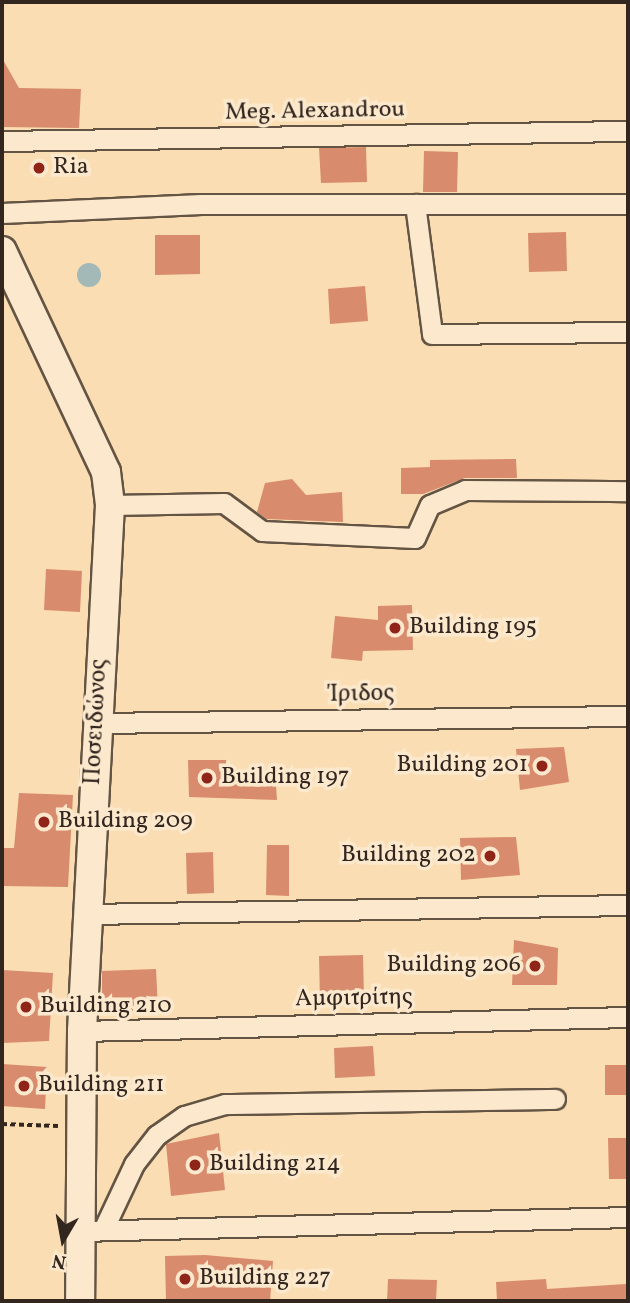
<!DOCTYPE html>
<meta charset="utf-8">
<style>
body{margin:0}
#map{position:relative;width:630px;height:1303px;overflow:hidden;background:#faddb2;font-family:Vollkorn,serif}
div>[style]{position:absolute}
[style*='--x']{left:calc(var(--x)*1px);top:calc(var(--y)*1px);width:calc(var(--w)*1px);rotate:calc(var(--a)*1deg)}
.water>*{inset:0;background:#a2b9b7}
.round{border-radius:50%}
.building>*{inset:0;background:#d98b6e}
.path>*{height:3.5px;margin-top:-1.75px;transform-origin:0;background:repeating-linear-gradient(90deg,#32261f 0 5px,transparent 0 8.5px)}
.roads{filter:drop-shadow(2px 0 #645444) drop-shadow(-2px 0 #645444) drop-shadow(0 2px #645444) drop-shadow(0 -2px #645444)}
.street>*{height:19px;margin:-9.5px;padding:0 9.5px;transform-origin:9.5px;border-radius:9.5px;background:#fce9cd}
.secondary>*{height:28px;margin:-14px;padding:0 14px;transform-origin:14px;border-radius:14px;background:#fce9cd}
.dots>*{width:19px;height:19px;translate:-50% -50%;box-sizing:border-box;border:4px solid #fce9cd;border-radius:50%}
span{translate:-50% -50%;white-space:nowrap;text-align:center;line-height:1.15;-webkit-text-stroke:7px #fce9cd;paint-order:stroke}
.street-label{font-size:24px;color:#32261f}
.poi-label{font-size:24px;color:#32261f}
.left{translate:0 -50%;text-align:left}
.right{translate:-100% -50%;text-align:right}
.frame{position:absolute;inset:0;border:4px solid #32261f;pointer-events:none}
.north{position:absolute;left:28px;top:1205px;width:70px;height:70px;-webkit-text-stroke:5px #fce9cd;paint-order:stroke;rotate:190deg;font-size:19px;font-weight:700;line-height:28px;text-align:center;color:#32261f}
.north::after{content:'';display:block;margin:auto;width:24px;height:32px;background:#32261f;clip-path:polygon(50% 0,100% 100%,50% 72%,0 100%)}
</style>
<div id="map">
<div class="water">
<div class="round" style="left:77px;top:263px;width:24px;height:24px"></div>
</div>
<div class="building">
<div style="clip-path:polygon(2px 58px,19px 88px,81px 89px,79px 128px,2px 127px)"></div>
<div style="clip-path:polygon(366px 147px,367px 182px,321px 183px,319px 148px)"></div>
<div style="clip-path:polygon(424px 151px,458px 152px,457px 192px,423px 192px)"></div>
<div style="clip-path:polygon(566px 232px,567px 271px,529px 272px,528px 233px)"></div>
<div style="clip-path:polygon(155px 235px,200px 235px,200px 274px,155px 275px)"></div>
<div style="clip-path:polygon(365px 286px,368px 321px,330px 324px,328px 289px)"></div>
<div style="clip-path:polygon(516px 459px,517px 478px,465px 478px,423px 494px,401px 494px,401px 468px,430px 467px,430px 460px)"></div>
<div style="clip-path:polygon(292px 479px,306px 495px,342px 492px,343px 522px,266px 519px,257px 512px,265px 483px)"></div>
<div style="clip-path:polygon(46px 569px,82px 571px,80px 612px,44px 610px)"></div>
<div style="clip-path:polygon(412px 605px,413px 650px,363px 651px,362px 661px,331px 658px,335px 616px,378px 620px,378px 606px)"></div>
<div style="clip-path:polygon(564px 747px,569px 782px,520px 790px,516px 749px)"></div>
<div style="clip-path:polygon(188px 760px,226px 760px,226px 772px,275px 770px,277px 800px,189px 797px)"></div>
<div style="clip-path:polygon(19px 793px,73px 795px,68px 887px,2px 886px,2px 848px,14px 848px)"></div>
<div style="clip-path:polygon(516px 837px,520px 875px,461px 880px,460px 838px)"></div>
<div style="clip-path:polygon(267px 845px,289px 845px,289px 896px,266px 895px)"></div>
<div style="clip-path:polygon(213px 852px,214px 893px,187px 894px,186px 853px)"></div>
<div style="clip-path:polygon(514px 940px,558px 948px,557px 985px,512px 985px)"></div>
<div style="clip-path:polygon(363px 955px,364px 1000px,320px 1001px,319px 956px)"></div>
<div style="clip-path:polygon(156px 969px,158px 1010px,102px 1012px,102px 971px)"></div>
<div style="clip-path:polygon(2px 970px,53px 973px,49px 1041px,2px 1043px)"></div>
<div style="clip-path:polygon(373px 1046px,375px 1076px,335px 1078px,334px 1048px)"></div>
<div style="clip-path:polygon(2px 1064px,47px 1067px,45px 1109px,2px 1106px)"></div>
<div style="clip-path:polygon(605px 1065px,628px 1065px,628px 1095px,605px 1095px)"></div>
<div style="clip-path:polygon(219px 1133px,225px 1190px,171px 1196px,166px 1144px)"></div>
<div style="clip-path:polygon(608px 1138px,628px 1138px,628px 1179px,609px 1179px)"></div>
<div style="clip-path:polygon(205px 1255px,273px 1261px,270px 1301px,166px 1301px,165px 1256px)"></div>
<div style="clip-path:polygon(388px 1279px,437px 1280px,436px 1301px,387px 1301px)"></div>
<div style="clip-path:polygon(546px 1279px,547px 1289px,626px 1284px,627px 1301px,497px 1301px,496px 1282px)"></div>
</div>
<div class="path">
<div style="--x:2;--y:1124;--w:56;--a:2"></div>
</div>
<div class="roads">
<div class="street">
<div style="--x:2;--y:141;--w:626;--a:-0.92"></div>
<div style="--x:415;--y:204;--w:131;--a:82.5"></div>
<div style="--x:432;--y:334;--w:196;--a:-0.6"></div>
<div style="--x:2;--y:213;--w:199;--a:-2.6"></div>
<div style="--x:201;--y:204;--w:427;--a:0"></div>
<div style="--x:110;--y:505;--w:114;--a:-1"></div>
<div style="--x:224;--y:503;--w:47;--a:36.4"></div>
<div style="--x:262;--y:531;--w:153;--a:2.6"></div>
<div style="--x:415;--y:538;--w:36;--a:-66"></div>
<div style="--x:430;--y:505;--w:38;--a:-23"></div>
<div style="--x:465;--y:490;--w:163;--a:0.4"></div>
<div style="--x:97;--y:723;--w:531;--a:-0.76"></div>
<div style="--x:87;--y:914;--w:541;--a:-0.95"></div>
<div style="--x:82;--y:1031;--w:546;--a:-1.47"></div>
<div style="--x:103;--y:1230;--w:73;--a:-64.8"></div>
<div style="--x:134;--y:1164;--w:37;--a:-52"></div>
<div style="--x:157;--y:1135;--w:33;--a:-35"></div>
<div style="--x:184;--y:1116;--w:43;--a:-16.3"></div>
<div style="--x:225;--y:1104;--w:330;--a:-0.9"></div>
<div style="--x:80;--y:1231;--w:548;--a:-1.46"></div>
</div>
<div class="secondary">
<div style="--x:2;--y:251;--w:244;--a:64.8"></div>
<div style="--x:106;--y:472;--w:33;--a:83"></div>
<div style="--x:110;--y:505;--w:527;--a:93.05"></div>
<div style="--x:82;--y:1031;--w:270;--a:90.4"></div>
</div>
</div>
<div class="dots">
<div style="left:39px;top:168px;background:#8f2418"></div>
<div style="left:395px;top:628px;background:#8f2418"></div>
<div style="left:542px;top:766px;background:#8f2418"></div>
<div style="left:207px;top:778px;background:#8f2418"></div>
<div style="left:44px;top:822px;background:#8f2418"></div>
<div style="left:490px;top:856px;background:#8f2418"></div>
<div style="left:535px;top:966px;background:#8f2418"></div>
<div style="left:26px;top:1007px;background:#8f2418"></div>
<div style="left:24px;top:1086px;background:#8f2418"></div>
<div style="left:195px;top:1165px;background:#8f2418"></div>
<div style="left:185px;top:1279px;background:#8f2418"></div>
</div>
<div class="street-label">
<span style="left:315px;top:112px;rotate:-1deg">Meg. Alexandrou</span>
<span style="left:362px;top:695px;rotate:-1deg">Ίριδος</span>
<span style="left:97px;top:722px;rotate:-87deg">Ποσειδώνος</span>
<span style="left:354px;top:999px;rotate:-1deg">Αμφιτρίτης</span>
</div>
<div class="poi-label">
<span class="left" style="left:53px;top:168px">Ria</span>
<span class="left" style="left:409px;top:628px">Building 195</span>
<span class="right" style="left:528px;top:766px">Building 201</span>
<span class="left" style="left:221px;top:778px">Building 197</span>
<span class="left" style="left:58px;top:822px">Building 209</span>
<span class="right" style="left:476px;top:856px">Building 202</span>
<span class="right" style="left:521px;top:966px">Building 206</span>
<span class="left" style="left:40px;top:1007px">Building 210</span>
<span class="left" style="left:38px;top:1086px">Building 211</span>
<span class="left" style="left:209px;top:1165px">Building 214</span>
<span class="left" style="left:199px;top:1279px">Building 227</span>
</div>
<div class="frame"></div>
<div class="north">N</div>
</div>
